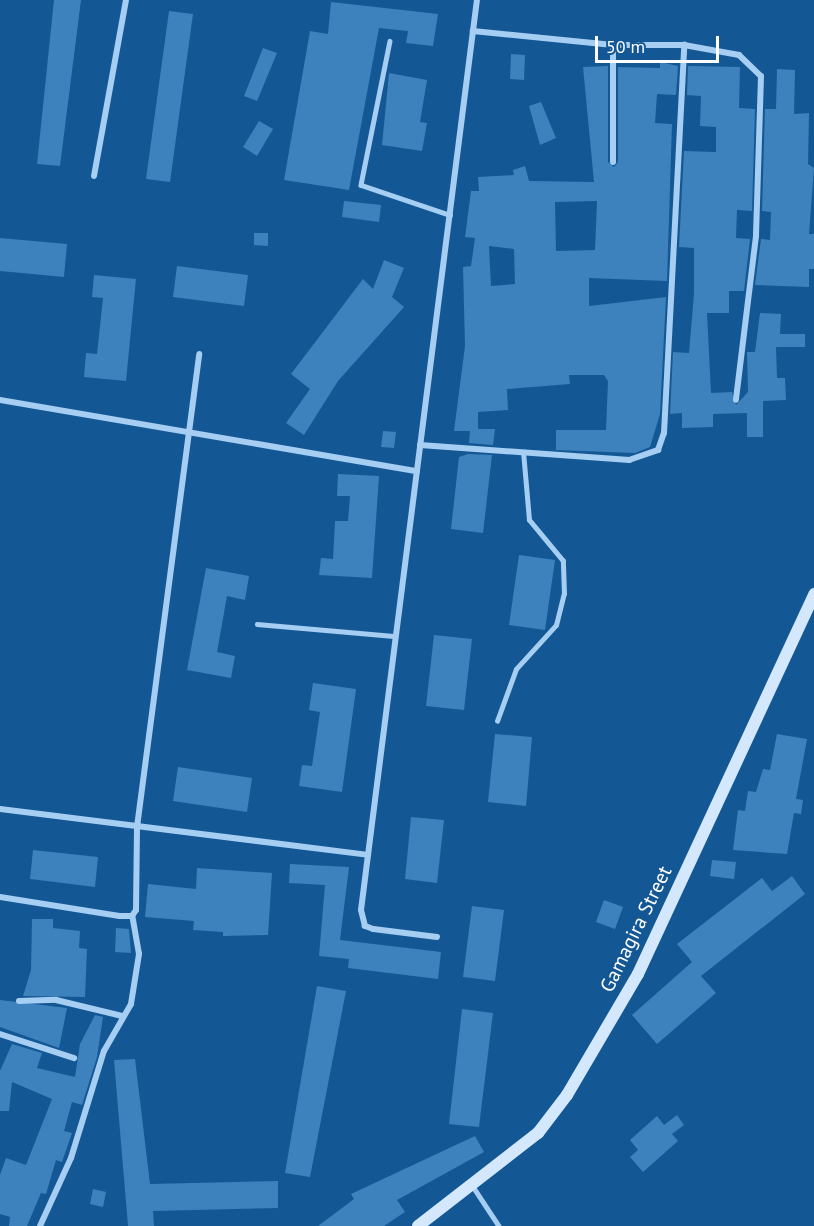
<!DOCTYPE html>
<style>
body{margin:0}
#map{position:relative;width:814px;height:1226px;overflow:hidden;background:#145795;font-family:"PT Sans",sans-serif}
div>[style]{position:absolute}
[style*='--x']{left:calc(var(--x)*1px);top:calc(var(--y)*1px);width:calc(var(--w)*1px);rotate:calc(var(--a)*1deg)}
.building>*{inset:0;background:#3d81bd}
.lane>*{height:4.5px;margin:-2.25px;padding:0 2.25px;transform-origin:2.25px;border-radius:2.25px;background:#a5cef2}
.street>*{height:6px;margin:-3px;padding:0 3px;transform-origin:3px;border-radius:3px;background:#a5cef2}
.secondary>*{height:12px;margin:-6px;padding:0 6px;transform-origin:6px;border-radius:6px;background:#d3e8fc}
span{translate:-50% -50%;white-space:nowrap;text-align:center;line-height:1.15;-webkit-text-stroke:4.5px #145795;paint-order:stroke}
.street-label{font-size:20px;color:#fff}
.scale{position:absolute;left:595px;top:36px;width:124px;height:27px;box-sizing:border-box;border:3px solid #fff;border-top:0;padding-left:8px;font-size:18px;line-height:21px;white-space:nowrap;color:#fff;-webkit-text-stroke:4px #145795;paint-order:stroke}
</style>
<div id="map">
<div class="building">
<div style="clip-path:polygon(54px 0,81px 0,60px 166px,37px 164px)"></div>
<div style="clip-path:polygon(331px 2px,438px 14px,433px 46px,406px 43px,408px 31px,379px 28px,349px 190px,284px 180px,310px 31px,328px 34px)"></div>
<div style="clip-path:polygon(169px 11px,193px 14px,170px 182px,146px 179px)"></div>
<div style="clip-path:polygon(263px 48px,277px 53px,257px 101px,244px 96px)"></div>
<div style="clip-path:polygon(511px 54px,525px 55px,524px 80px,510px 79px)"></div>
<div style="clip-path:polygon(evenodd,660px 62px,678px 66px,676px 95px,657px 94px,655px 123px,672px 124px,667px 281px,589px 278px,589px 306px,666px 297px,660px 414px,650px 447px,635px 453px,556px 450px,556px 430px,606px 430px,608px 381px,604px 375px,569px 375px,570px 384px,507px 389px,508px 410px,478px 412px,478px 429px,495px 429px,493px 445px,469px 443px,470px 431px,454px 431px,465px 346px,463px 267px,471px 266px,475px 238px,465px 237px,471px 191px,479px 191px,478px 177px,514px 175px,513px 170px,525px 166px,529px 181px,594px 182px,583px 67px,608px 66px,608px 162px,614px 167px,618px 162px,618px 67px,660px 68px,660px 62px,597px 201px,595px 250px,556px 251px,555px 202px,597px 201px,660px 62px,489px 246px,514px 249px,515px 284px,491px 286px,489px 246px)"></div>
<div style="clip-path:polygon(688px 66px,740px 67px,739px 108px,755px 109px,752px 211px,737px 210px,736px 238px,750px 239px,744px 291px,729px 291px,729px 313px,707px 313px,711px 393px,732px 392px,736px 405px,748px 392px,747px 352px,755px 352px,760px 313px,781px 314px,780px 334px,805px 334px,805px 347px,776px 347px,777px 378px,785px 378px,786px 400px,763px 401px,763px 437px,747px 437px,747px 413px,713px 414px,713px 427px,682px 428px,682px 413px,670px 414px,673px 352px,689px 353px,694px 294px,694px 248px,679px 247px,684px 151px,716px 152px,716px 127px,700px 126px,701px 96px,687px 95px)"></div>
<div style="clip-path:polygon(777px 69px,795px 70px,794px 114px,809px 113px,808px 164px,814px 168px,809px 234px,814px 234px,814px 269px,809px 269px,809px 287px,755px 285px,761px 239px,770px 240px,771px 212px,762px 211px,765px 109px,776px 109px)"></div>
<div style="clip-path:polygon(389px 73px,427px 80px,420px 122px,427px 123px,422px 151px,382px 145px)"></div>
<div style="clip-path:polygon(541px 102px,556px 138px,540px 145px,529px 106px)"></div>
<div style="clip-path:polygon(259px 121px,273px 129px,257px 156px,243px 147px)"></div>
<div style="clip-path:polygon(344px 201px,381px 205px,379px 222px,342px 217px)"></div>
<div style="clip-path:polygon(254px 233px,268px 233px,268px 246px,254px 245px)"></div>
<div style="clip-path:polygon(0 238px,67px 244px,64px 277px,0 271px)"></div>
<div style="clip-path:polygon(384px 260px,404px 268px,392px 297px,404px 307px,338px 381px,304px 435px,286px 423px,310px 389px,291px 374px,363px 279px,373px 289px)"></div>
<div style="clip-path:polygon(177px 266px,248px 275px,244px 306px,173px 297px)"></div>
<div style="clip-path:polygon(94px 275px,136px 279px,126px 381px,84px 377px,86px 353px,97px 354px,103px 298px,92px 297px)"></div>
<div style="clip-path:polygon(383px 431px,396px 432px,394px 448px,381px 447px)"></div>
<div style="clip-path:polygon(468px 454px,492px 455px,483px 533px,451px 529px,459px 457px)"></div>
<div style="clip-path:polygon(338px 474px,379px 476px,372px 578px,319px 575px,321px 558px,333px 559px,335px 521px,348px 521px,350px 496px,337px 496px)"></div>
<div style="clip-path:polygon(519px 555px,555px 560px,545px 630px,509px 625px)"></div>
<div style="clip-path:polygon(206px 568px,249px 576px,245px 600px,227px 596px,217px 652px,235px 656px,231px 678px,187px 670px)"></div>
<div style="clip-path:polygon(434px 635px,472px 639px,464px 710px,426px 706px)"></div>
<div style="clip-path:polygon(313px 683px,356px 689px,342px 792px,299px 786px,302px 765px,312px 766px,320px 712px,309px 710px)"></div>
<div style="clip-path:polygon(495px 734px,532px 737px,526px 806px,488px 802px)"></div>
<div style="clip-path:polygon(777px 734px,807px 739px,796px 799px,803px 800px,801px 814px,794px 813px,787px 854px,733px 850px,738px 810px,745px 811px,748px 791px,756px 792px,763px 769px,770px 770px)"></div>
<div style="clip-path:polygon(178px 767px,252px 778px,247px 812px,173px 801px)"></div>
<div style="clip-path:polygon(411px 817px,444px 820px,437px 883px,405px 879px)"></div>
<div style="clip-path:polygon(33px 850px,98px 857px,95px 887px,30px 879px)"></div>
<div style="clip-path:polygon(712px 860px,736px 862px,734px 879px,710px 876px)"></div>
<div style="clip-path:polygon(290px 864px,349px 867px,340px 940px,441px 952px,438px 979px,348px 968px,349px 959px,319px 956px,325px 885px,289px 883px)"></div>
<div style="clip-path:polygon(197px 868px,272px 873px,268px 935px,223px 936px,223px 932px,193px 930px,194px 921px,145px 917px,148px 884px,196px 889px)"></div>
<div style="clip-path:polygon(792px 876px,805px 894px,701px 976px,716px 993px,657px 1044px,632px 1015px,692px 962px,677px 944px,762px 878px,772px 891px)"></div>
<div style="clip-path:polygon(604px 900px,623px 907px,615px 929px,596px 922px)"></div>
<div style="clip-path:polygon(472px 906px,504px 910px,495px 981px,463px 977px)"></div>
<div style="clip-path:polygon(32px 919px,53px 919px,53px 928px,80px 931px,79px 948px,87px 949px,85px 997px,23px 996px,31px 970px)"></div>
<div style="clip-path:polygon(116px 928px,129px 929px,131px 953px,115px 952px)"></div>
<div style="clip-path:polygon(317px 986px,346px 991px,310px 1177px,285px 1173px)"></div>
<div style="clip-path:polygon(0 1000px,67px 1008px,59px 1048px,0 1027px)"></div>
<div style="clip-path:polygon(462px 1009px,493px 1013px,479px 1127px,449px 1124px)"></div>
<div style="clip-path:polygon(95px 1015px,103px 1017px,97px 1057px,82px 1105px,72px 1102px,64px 1131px,72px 1133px,62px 1162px,56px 1160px,46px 1194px,41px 1193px,27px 1226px,9px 1226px,10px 1217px,0 1214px,0 1175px,6px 1158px,26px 1165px,52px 1099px,12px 1082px,9px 1111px,0 1111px,0 1071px,12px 1044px,42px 1053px,37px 1068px,75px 1077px,80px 1044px)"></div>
<div style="clip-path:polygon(135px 1059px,150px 1184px,278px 1181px,278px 1208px,153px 1211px,154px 1226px,128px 1226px,114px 1060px)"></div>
<div style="clip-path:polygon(677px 1115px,684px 1125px,672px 1134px,678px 1141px,643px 1172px,630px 1157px,638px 1150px,630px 1140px,657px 1116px,664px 1125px)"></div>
<div style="clip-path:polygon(475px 1136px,484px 1152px,397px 1200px,405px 1212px,384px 1226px,318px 1226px,354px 1199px,351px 1194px)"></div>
<div style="clip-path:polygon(93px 1189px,106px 1192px,103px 1207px,90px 1204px)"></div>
</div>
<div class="lane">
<div style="--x:390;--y:41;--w:147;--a:101.4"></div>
<div style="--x:361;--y:185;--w:94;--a:18.6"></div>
<div style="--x:257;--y:624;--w:137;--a:5"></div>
<div style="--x:497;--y:721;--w:55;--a:-69.9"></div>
<div style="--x:516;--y:669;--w:59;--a:-47.7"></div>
<div style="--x:556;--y:625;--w:32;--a:-76"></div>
<div style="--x:564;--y:594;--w:33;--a:-92"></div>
<div style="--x:563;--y:561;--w:53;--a:-129.7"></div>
<div style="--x:529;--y:520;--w:68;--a:-95"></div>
<div style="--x:472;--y:1185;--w:49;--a:56.6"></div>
</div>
<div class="street">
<div style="--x:613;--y:45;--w:117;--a:90"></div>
<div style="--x:684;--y:45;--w:56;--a:10.3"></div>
<div style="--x:739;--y:55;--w:30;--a:44"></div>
<div style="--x:761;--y:76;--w:160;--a:91.8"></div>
<div style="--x:756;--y:236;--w:165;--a:97"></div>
<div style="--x:94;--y:176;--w:179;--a:-79.7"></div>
<div style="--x:0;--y:400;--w:423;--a:9.7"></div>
<div style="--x:420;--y:445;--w:210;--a:4.1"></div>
<div style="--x:629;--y:460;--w:31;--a:-19"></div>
<div style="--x:658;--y:450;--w:18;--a:-71"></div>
<div style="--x:664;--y:433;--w:389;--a:-87"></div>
<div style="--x:684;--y:45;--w:71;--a:180"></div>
<div style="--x:613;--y:45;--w:141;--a:-174.3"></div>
<div style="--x:0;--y:809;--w:371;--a:7.1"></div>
<div style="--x:0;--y:897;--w:121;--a:9"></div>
<div style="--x:120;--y:916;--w:12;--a:0"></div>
<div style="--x:132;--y:916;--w:7;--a:-56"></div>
<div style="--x:136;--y:910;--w:83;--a:-89.3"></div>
<div style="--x:137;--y:827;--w:477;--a:-82.5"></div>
<div style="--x:437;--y:937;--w:64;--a:-172.9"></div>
<div style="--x:373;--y:929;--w:9;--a:-159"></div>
<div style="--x:365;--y:926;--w:16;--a:-104"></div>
<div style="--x:361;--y:910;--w:917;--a:-82.74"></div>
<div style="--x:19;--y:1001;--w:37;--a:-2"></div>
<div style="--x:56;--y:1000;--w:68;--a:13.6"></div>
<div style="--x:0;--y:1034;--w:78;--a:18"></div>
<div style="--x:40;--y:1226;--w:75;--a:-65.5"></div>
<div style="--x:71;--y:1158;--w:112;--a:-72.9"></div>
<div style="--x:104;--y:1051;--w:54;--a:-60.1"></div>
<div style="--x:131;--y:1004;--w:51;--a:-80.9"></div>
<div style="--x:139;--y:954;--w:39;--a:-100"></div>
</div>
<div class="secondary">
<div style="--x:418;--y:1226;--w:152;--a:-37.8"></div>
<div style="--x:538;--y:1133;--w:48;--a:-52.7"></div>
<div style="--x:567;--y:1095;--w:140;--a:-59.6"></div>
<div style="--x:638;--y:974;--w:419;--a:-65.1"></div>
</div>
<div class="street-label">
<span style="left:636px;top:929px;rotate:-64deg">Gamagira Street</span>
</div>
<div class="scale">50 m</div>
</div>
